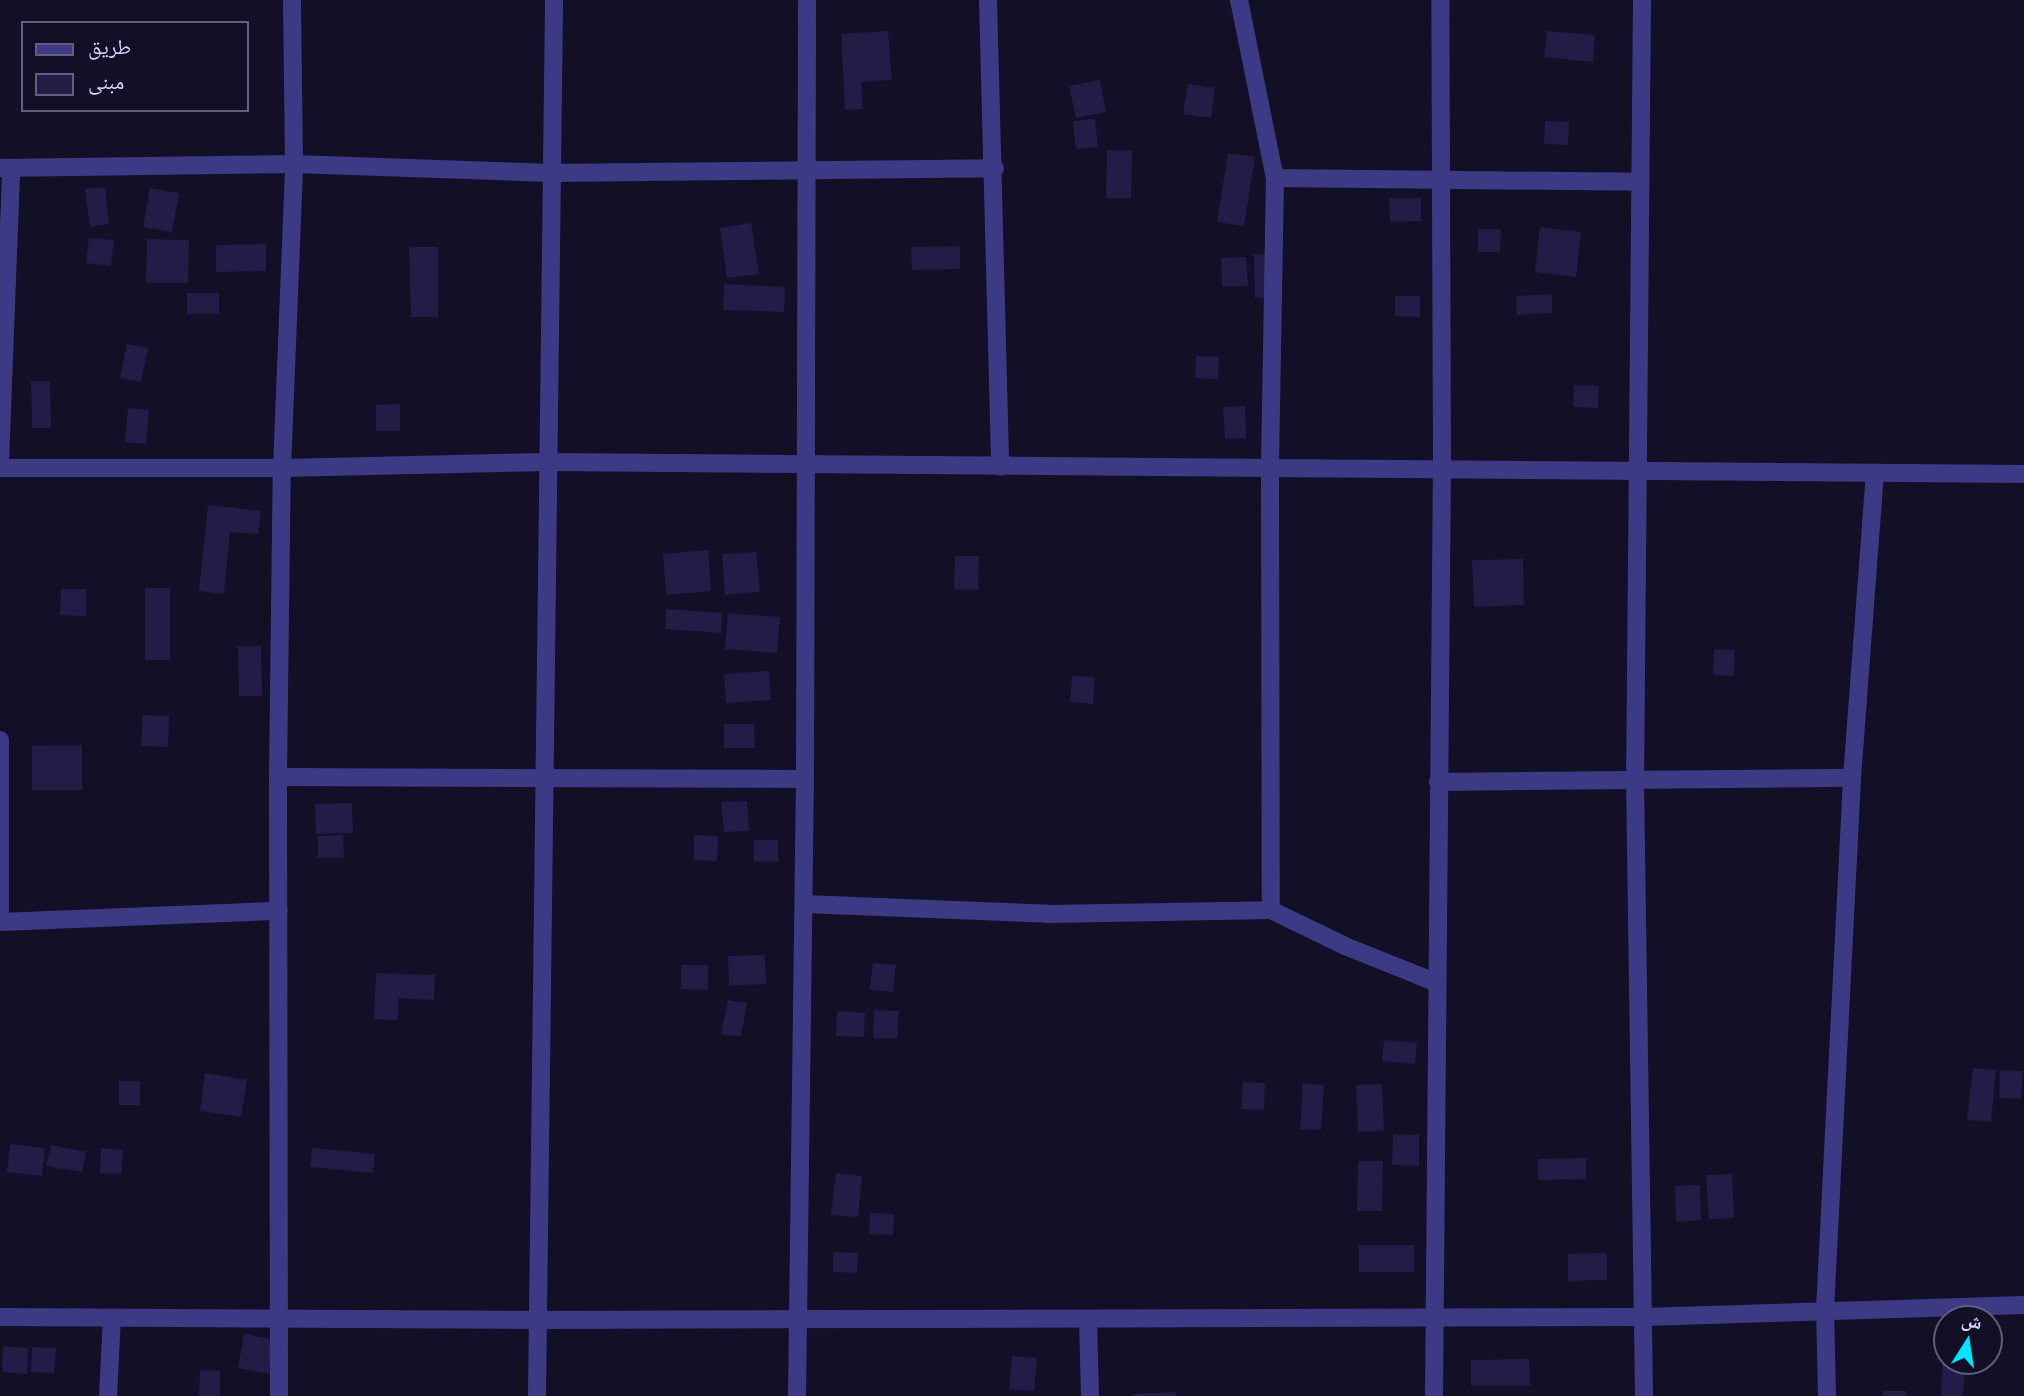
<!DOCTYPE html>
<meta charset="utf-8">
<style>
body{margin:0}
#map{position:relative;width:2024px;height:1396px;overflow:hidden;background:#130f26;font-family:"Fira Sans","Noto Naskh Arabic",sans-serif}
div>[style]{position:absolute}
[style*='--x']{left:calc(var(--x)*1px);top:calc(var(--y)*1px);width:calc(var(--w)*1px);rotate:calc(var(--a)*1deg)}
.building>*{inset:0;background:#241b47}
.street>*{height:18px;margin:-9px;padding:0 9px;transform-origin:9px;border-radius:9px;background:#3d3a85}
span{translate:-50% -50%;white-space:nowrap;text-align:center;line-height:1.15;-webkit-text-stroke:6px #130f26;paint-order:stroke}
.legend{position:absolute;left:21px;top:21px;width:228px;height:91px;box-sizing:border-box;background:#130f26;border:2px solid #625e7d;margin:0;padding:9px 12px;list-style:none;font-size:21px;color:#d9d4ff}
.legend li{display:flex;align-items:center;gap:14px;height:35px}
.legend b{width:35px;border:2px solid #625e7d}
.north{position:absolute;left:1933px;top:1305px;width:70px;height:70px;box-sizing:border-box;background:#130f26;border:2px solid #625e7d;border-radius:50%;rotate:12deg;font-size:19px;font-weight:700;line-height:28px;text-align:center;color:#d9d4ff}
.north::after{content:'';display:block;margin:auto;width:24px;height:32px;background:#00e5ff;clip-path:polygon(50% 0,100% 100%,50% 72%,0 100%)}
</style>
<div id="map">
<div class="building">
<div style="clip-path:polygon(888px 31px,892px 80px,861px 82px,863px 109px,845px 110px,841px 34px)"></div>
<div style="clip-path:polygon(1547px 31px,1595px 35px,1593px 62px,1544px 57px)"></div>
<div style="clip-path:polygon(1100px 80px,1106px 112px,1076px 118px,1069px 86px)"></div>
<div style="clip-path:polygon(1188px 84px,1215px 88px,1211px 118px,1183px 114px)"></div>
<div style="clip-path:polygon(1095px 119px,1098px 147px,1076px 149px,1073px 121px)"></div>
<div style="clip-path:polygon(1545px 121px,1569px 122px,1568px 145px,1544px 144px)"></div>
<div style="clip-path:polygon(1107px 150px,1132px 151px,1131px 198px,1106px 198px)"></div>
<div style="clip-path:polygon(1228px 153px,1255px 157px,1244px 226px,1217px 222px)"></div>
<div style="clip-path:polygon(105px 187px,109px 224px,90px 227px,85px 189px)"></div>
<div style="clip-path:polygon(150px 188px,179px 193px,172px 232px,143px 227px)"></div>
<div style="clip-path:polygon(1389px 198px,1421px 198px,1421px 221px,1390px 222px)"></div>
<div style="clip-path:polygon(751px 223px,759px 274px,727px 278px,720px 228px)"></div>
<div style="clip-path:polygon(1540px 227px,1581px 232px,1576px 277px,1535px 272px)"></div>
<div style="clip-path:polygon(1478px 229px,1501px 229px,1500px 252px,1478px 252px)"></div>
<div style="clip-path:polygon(89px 238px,114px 240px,111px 266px,86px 263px)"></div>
<div style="clip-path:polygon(147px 239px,189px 240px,188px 283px,146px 283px)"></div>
<div style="clip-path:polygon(266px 244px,266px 271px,216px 272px,216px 245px)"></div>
<div style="clip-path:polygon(960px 246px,960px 269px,912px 270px,911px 247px)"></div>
<div style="clip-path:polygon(409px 247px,438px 247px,438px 317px,411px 317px)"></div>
<div style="clip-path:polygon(1254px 254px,1282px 254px,1282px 298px,1255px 298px)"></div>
<div style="clip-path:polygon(1246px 257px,1248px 286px,1222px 286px,1221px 258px)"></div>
<div style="clip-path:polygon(724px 284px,785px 287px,784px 312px,723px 310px)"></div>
<div style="clip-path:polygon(187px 293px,219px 293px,219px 314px,187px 314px)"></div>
<div style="clip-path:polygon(1552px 294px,1552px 313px,1517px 315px,1516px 296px)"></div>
<div style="clip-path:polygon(1395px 296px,1420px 296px,1420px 317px,1395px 316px)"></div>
<div style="clip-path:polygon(127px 344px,148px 348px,141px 382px,120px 378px)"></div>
<div style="clip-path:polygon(1196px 356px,1219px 357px,1218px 379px,1195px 378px)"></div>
<div style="clip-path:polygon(31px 381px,50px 381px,51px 428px,32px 428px)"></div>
<div style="clip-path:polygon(1574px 385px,1599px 386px,1598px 408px,1573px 407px)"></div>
<div style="clip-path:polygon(400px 404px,400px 431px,376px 431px,376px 405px)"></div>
<div style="clip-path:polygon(1245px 406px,1246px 438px,1225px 439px,1223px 407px)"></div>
<div style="clip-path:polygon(128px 408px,149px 410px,146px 444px,125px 442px)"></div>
<div style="clip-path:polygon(208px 505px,261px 511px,258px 534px,230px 532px,224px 594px,199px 591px)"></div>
<div style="clip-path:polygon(708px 550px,711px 591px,666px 595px,663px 554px)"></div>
<div style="clip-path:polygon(756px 552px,760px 592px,725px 595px,722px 554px)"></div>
<div style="clip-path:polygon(955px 556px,979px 556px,978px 590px,954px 589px)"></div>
<div style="clip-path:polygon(1523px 559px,1524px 605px,1474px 607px,1472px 560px)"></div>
<div style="clip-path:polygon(145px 588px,170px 588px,170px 660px,145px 660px)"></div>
<div style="clip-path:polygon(61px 589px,86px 589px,86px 616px,60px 615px)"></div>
<div style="clip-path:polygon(666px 609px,722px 613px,721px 633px,665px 629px)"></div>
<div style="clip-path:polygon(728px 613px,780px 617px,777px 653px,725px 649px)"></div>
<div style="clip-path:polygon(238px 646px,261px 646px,262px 696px,239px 696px)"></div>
<div style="clip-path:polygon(1714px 649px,1735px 650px,1734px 676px,1713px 675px)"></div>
<div style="clip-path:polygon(769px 671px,771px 700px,726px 703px,724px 674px)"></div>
<div style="clip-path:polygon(1072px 676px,1095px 677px,1093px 704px,1070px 702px)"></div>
<div style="clip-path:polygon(143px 715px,169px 716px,168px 747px,141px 746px)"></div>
<div style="clip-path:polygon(724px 724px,754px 724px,755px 748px,724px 748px)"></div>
<div style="clip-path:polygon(82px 745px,82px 790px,32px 790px,32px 746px)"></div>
<div style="clip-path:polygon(747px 801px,749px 831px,724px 832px,721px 802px)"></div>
<div style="clip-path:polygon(352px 803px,353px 833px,316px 834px,315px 804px)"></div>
<div style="clip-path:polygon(343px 835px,344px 858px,318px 858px,318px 836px)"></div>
<div style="clip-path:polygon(694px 835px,718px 836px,717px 861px,694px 860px)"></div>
<div style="clip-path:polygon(754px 840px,778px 840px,778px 862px,754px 861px)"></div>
<div style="clip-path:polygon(765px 955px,766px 984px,729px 986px,728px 956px)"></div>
<div style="clip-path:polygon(873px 963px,896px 965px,893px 992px,870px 990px)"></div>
<div style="clip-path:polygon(681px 965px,708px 965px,708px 990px,681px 989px)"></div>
<div style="clip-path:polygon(376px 973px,435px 975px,434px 1000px,398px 998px,398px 1020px,374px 1019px)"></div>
<div style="clip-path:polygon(728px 1000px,747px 1003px,741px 1037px,721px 1034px)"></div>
<div style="clip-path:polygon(874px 1010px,899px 1011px,897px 1038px,873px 1038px)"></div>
<div style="clip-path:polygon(837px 1011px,865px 1013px,864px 1037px,836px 1036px)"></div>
<div style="clip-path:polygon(1384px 1040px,1417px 1043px,1415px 1064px,1382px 1061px)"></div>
<div style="clip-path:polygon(1973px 1068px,1996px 1070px,1991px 1122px,1967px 1120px)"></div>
<div style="clip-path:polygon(2000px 1070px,2023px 1071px,2021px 1099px,1999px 1098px)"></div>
<div style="clip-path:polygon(205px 1073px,247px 1080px,241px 1117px,200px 1111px)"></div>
<div style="clip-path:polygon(119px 1081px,140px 1081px,140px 1105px,119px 1105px)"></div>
<div style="clip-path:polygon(1243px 1082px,1265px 1083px,1264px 1110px,1241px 1109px)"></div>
<div style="clip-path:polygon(1303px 1083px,1324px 1085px,1321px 1130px,1300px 1129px)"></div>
<div style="clip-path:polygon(1382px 1084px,1384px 1131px,1358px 1132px,1356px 1085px)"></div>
<div style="clip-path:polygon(1393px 1134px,1419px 1135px,1419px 1166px,1392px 1165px)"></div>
<div style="clip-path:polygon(10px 1144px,45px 1148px,42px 1176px,7px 1172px)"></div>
<div style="clip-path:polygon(51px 1145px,86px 1152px,82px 1172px,46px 1166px)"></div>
<div style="clip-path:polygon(101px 1148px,123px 1150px,121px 1174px,100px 1173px)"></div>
<div style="clip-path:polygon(312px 1148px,375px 1154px,373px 1173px,310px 1167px)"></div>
<div style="clip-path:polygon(1586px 1158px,1586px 1179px,1538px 1180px,1538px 1159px)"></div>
<div style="clip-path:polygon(1358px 1161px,1383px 1161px,1382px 1211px,1357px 1211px)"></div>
<div style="clip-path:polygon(836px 1173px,862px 1176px,858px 1217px,831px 1215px)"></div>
<div style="clip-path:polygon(1732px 1174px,1734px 1218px,1709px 1219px,1706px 1175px)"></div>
<div style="clip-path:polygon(1700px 1185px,1701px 1220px,1676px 1222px,1675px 1186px)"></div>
<div style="clip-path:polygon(870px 1213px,894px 1214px,893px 1235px,869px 1234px)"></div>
<div style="clip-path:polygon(1359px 1245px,1414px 1245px,1414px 1272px,1359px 1272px)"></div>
<div style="clip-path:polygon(833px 1252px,858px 1253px,857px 1273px,833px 1272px)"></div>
<div style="clip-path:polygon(1607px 1253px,1607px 1280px,1568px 1281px,1568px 1254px)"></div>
<div style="clip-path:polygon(244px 1334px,278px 1340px,272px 1374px,238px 1368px)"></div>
<div style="clip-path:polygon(3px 1346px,28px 1348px,27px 1374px,2px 1372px)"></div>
<div style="clip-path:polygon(32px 1347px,56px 1348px,54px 1373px,31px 1372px)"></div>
<div style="clip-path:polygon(1012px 1356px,1037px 1358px,1034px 1391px,1009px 1389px)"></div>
<div style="clip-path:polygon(1943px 1356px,1947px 1356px,1947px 1361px,1966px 1361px,1963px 1396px,1941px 1396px)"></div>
<div style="clip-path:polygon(1529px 1359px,1530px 1386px,1471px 1386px,1471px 1360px)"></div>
<div style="clip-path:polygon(200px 1370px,220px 1371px,220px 1396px,199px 1396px)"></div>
<div style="clip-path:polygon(1883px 1391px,1906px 1391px,1906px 1396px,1883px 1396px)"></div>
<div style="clip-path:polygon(1176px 1392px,1176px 1396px,1133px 1396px,1133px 1394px)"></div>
</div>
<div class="street">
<div style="--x:988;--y:0;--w:467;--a:88.5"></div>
<div style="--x:1239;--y:0;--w:182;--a:78.6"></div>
<div style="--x:1275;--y:178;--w:290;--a:91"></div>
<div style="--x:1270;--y:468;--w:442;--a:89.9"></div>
<div style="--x:1642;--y:0;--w:780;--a:90.51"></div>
<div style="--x:1635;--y:780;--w:616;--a:89.16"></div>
<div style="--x:0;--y:168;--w:294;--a:-0.8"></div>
<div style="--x:294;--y:164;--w:258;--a:2"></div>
<div style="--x:552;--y:173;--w:443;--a:-0.6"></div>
<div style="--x:1275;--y:178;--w:364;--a:0.6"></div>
<div style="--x:0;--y:461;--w:293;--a:-87.8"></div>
<div style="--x:0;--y:468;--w:282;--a:0"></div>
<div style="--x:282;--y:468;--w:266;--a:-1.3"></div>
<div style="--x:548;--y:462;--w:1476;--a:0.47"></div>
<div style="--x:0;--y:740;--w:182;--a:90"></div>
<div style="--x:278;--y:777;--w:527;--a:0.22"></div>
<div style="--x:1438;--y:782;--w:414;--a:-0.6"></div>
<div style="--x:804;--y:904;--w:245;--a:2.3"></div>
<div style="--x:1049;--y:914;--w:222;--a:-1"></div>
<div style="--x:1271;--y:910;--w:82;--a:25.9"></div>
<div style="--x:1345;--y:946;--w:97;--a:21.8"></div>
<div style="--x:0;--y:922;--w:279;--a:-2.3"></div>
<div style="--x:0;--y:1317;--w:537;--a:0.32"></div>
<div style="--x:537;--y:1320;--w:1107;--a:-0.16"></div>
<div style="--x:1644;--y:1317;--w:380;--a:-1.8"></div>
<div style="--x:1088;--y:1319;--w:77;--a:88.5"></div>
<div style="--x:108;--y:1396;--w:78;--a:-87.1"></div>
<div style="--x:279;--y:1396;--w:619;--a:-90.09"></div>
<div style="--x:278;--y:777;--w:309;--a:-89.3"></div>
<div style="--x:282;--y:468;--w:304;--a:-87.7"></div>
<div style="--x:294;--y:164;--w:164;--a:-90.7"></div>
<div style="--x:537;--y:1396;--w:1396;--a:-89.3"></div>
<div style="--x:797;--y:1396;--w:617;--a:-89.26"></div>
<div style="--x:805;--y:779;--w:779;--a:-89.85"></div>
<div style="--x:1434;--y:1396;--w:928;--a:-89.51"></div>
<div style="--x:1442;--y:468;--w:468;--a:-90.2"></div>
<div style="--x:1827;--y:1396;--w:86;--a:-91.3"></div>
<div style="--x:1825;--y:1310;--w:533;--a:-87.09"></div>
<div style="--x:1852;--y:778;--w:305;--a:-85.7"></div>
</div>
<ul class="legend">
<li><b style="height:9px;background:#3d3a85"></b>طريق</li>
<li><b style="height:19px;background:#241b47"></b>مبنى</li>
</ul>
<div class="north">ش</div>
</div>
